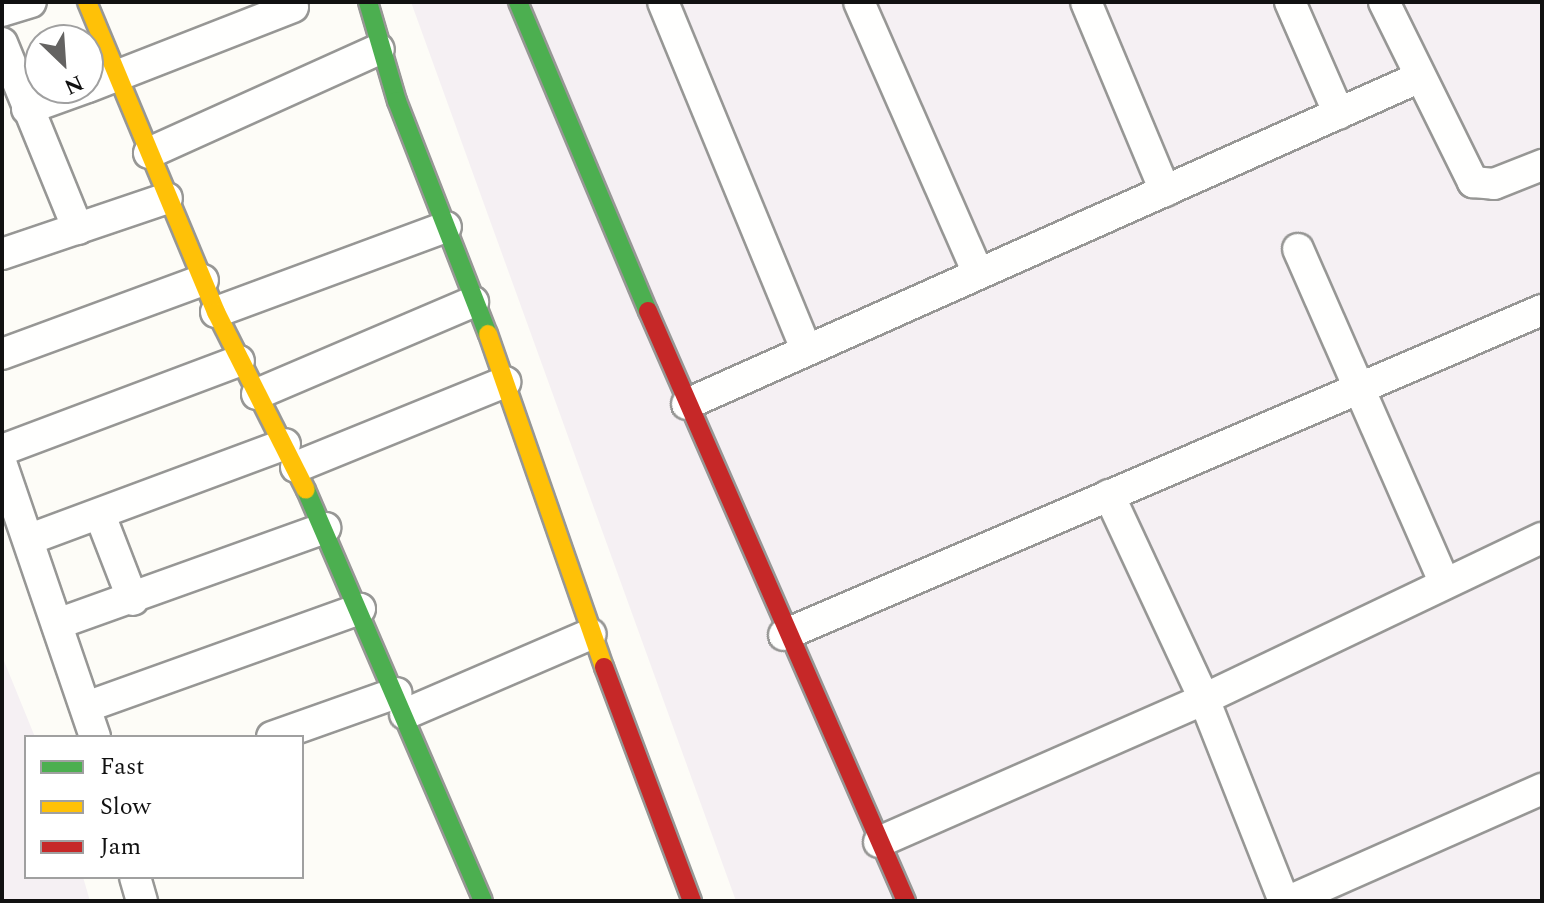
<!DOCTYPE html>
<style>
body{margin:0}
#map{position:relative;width:1544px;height:903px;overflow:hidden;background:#fdfcf7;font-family:Spectral,serif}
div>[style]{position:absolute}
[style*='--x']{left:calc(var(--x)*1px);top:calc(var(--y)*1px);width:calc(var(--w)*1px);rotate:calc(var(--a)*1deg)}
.industrial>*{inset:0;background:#f5f0f3}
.roads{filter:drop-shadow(2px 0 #979795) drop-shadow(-2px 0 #979795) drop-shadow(0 2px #979795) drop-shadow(0 -2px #979795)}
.street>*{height:30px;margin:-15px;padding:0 15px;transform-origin:15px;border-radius:15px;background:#fffffe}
.fast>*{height:18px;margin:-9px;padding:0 9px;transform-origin:9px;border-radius:9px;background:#4caf50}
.slow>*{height:18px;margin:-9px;padding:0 9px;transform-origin:9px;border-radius:9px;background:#ffc107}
.jam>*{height:18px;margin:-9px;padding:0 9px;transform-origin:9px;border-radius:9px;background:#c62828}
span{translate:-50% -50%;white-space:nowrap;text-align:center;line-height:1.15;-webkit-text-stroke:8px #fff;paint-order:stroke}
.frame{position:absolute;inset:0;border:4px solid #111;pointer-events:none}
.legend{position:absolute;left:24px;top:735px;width:280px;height:144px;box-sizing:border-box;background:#fff;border:2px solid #a0a0a0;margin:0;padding:10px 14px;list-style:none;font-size:24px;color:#111}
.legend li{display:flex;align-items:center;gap:16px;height:40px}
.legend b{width:40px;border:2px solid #a0a0a0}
.north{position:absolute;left:24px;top:24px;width:80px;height:80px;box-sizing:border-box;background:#fff;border:2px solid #a0a0a0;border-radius:50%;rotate:155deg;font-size:22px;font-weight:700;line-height:32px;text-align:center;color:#111}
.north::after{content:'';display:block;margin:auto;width:28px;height:36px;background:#646362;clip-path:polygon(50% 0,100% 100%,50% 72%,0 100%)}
</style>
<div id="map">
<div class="industrial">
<div style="clip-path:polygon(411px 2px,1542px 2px,1542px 901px,736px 901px)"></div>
<div style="clip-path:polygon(2px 656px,35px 737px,26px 737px,26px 877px,83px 877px,90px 901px,2px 901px)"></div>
</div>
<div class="roads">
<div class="street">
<div style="--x:663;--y:2;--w:373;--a:67.6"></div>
<div style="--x:859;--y:2;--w:296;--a:66.3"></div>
<div style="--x:1086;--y:2;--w:205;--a:67.3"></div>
<div style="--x:1290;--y:2;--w:122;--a:66.4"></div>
<div style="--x:1384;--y:2;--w:201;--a:63.7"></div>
<div style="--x:1473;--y:182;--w:21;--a:5"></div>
<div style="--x:1494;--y:184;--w:52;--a:-21.6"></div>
<div style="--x:2;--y:11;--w:30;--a:-17"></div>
<div style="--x:2;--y:43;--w:201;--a:67.8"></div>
<div style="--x:88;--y:87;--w:220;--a:-21.3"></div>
<div style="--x:27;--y:109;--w:62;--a:-19.9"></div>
<div style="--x:149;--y:153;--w:252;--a:-24.3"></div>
<div style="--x:1298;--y:249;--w:364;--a:66.3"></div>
<div style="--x:2;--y:254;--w:174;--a:-18.7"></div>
<div style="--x:216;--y:312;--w:245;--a:-20.3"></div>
<div style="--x:2;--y:354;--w:214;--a:-20.2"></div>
<div style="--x:257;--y:394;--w:235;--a:-23.1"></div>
<div style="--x:687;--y:404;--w:803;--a:-24.04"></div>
<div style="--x:2;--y:450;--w:253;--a:-20.6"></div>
<div style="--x:2;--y:465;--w:287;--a:71.1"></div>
<div style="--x:296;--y:467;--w:226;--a:-22.1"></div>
<div style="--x:1109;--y:495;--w:225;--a:65"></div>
<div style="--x:1204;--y:699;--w:217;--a:68.4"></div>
<div style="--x:100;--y:515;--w:91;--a:68.8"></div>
<div style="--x:30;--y:539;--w:272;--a:-20.4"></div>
<div style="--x:57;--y:624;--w:285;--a:-19.7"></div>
<div style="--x:784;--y:635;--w:825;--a:-23.21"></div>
<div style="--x:86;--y:707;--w:291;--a:-19.7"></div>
<div style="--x:405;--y:714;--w:202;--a:-23.3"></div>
<div style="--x:272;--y:737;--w:132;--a:-19.5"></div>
<div style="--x:879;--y:842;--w:355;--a:-23.7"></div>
<div style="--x:1204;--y:699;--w:374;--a:-25.5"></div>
<div style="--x:135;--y:877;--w:25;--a:74"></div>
<div style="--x:1289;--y:901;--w:277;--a:-23.9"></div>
</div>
<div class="fast">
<div style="--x:368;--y:2;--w:103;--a:73.7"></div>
<div style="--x:397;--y:101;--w:250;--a:68.7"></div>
<div style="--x:518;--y:2;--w:335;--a:67.2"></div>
<div style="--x:306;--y:490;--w:447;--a:66.7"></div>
</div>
<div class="slow">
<div style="--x:87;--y:2;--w:336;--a:67.4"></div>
<div style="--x:216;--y:312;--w:199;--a:63.2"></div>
<div style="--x:488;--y:334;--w:353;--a:70.8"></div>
</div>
<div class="jam">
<div style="--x:648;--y:311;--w:644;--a:66.38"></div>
<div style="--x:604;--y:667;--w:250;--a:69.4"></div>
</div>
</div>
<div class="frame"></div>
<ul class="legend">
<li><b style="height:10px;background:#4caf50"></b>Fast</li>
<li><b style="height:10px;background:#ffc107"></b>Slow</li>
<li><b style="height:10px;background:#c62828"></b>Jam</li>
</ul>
<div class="north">N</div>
</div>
